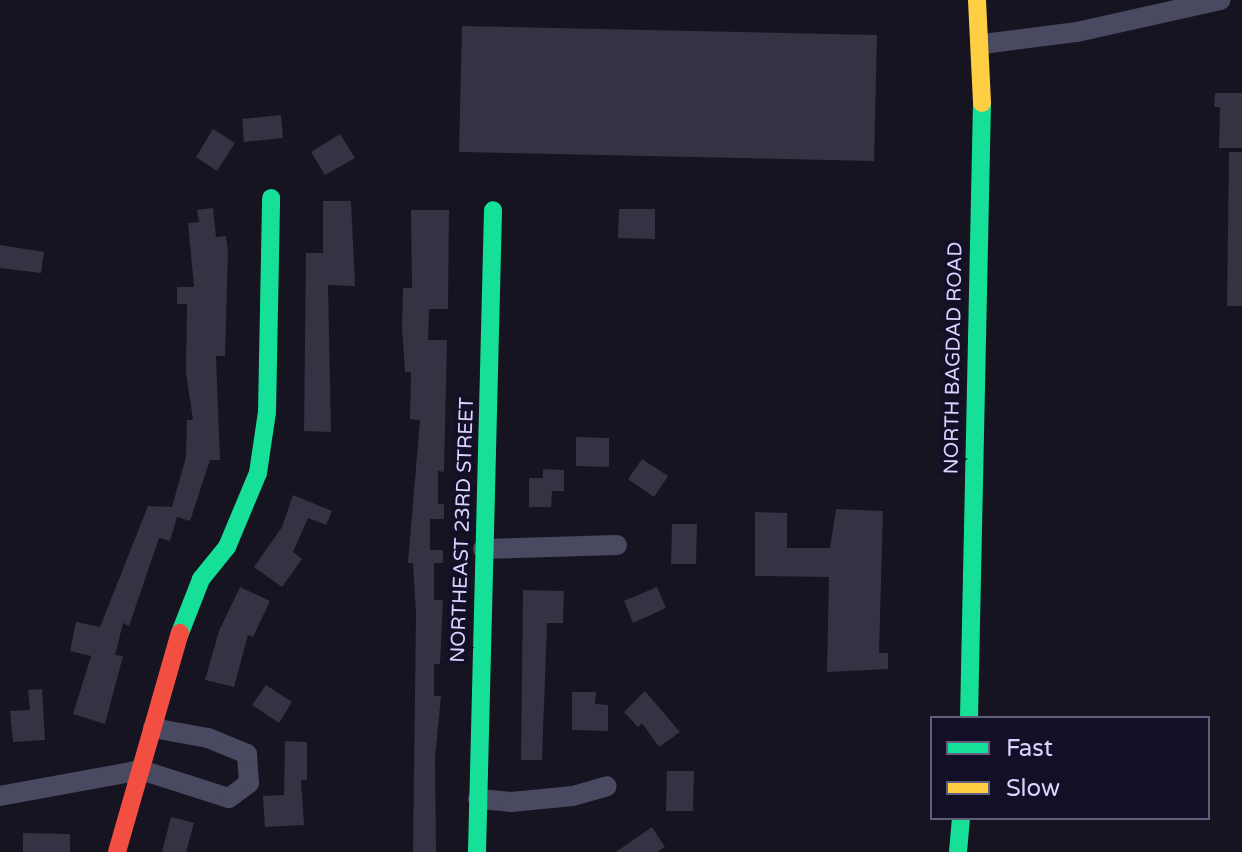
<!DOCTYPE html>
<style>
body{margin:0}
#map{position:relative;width:1242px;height:852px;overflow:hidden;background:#161421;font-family:"Varela Round",sans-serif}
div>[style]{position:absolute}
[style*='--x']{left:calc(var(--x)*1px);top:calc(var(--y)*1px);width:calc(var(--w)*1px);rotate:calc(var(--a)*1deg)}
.building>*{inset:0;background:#343243}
.street>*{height:20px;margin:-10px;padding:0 10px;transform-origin:10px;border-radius:10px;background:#4a4962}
.fast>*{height:18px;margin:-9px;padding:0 9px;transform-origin:9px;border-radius:9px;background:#16e098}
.slow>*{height:18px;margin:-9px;padding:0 9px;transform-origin:9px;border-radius:9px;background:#ffcf43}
.jam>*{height:18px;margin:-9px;padding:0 9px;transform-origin:9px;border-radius:9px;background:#f24e42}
span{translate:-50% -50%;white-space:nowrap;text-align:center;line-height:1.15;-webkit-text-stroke:8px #130f26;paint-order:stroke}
.street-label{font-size:20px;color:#d9d4ff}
.legend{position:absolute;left:930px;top:716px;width:280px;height:104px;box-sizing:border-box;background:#130f26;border:2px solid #625e7d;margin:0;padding:10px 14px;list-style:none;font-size:24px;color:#d9d4ff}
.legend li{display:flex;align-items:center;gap:16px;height:40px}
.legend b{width:40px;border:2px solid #625e7d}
</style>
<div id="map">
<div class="building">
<div style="clip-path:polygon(462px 26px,877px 35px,874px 161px,459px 152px)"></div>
<div style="clip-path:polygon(1215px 93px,1242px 93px,1242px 148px,1219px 148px,1220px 107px,1214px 107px)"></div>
<div style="clip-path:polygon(281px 115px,283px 138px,244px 142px,242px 119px)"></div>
<div style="clip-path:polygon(213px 129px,235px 143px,217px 171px,196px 157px)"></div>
<div style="clip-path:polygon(340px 134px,355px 158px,325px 175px,311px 152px)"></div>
<div style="clip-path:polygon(1229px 152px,1242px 152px,1242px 306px,1227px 306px)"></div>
<div style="clip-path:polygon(323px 201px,351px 201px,355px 286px,328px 285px,331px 432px,304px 431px,306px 253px,323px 253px)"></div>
<div style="clip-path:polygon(213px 208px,216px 237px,226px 236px,228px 252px,225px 356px,216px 356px,220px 460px,210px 460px,190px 521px,177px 517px,170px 541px,159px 538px,129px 626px,123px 623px,115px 655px,123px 656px,105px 724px,73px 714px,91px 656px,70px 651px,76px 622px,100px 627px,148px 506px,172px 507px,186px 457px,187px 420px,193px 420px,186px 372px,187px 304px,177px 304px,177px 287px,194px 287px,188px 223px,199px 222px,197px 210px)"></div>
<div style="clip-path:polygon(619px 209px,655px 209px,655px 239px,618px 238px)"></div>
<div style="clip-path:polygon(411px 210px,449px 210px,448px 309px,429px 309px,428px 340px,447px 340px,444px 472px,438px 471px,438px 504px,444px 504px,444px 519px,430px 519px,430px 550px,443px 550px,443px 563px,434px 563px,434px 600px,443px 600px,440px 664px,434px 664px,434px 696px,441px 696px,435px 758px,436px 852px,413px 852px,416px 614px,413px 563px,408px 563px,420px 420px,410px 419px,411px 372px,405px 372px,402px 327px,403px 288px,412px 288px)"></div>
<div style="clip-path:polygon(0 245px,44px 252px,41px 273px,0 268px)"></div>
<div style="clip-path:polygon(576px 437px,609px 438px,609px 467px,576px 466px)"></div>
<div style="clip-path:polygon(642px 459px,668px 476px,654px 497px,628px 479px)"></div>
<div style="clip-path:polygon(543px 469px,564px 470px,564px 491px,552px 491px,551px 507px,529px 507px,529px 478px,543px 478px)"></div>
<div style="clip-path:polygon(293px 495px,332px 511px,326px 525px,308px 518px,293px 552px,302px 559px,282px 587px,254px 567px,282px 527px)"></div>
<div style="clip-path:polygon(836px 509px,883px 511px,879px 653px,888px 653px,888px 669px,827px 672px,829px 577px,755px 576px,755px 512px,787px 513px,787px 548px,830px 548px)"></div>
<div style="clip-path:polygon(672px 524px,697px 524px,696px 564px,671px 564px)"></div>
<div style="clip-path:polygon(240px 587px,270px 601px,253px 637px,248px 635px,234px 687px,205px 680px,219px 631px)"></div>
<div style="clip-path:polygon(657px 587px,666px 608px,633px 623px,624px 601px)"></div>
<div style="clip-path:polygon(523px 590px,564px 591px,563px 623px,547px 623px,542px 760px,521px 760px)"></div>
<div style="clip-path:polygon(266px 685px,292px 702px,279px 723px,252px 705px)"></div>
<div style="clip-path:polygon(42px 689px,45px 740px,13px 742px,10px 711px,30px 710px,28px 690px)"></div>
<div style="clip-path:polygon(645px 691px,680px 732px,659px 747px,642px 723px,638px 727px,624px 712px)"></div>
<div style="clip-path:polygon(572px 692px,596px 692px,595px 704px,608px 705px,608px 731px,572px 730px)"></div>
<div style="clip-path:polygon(285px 741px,307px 742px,307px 780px,301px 780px,304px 825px,265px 827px,263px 796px,284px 795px)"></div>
<div style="clip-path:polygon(667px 771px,694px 771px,693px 811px,666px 811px)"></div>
<div style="clip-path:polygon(171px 817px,194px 823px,186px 852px,162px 852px)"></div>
<div style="clip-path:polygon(652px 827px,665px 847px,657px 852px,616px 852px)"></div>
<div style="clip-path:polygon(23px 833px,70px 834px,70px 852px,23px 852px)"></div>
</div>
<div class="street">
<div style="--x:983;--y:44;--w:95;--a:-7.3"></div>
<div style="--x:1077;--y:32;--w:147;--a:-12.6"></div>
<div style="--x:483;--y:549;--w:134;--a:-1.7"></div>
<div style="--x:0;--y:796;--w:143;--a:-10.4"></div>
<div style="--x:141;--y:770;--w:92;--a:17.7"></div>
<div style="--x:229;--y:798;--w:25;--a:-37"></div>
<div style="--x:249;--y:783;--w:29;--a:-94"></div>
<div style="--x:247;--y:754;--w:42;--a:-157.7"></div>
<div style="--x:208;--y:738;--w:56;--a:-169.7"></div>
<div style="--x:478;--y:799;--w:33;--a:5"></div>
<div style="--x:511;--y:802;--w:62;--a:-5.5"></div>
<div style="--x:573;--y:796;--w:35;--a:-16"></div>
</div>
<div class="fast">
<div style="--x:180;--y:633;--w:58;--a:-68.7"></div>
<div style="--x:201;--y:579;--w:41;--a:-50.9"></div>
<div style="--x:227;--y:547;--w:80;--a:-67.3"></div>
<div style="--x:258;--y:473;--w:62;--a:-81.6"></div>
<div style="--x:267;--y:412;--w:214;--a:-88.9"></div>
<div style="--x:969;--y:718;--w:615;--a:-88.79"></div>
<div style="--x:477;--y:852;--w:642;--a:-88.57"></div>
<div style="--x:958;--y:852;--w:34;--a:-85"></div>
</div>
<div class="slow">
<div style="--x:977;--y:0;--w:103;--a:87.2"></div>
</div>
<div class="jam">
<div style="--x:117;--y:852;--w:228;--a:-74"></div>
</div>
<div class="street-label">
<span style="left:954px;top:358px;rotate:-89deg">NORTH BAGDAD ROAD</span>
<span style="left:463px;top:530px;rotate:-88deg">NORTHEAST 23RD STREET</span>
</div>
<ul class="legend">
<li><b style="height:10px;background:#16e098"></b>Fast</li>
<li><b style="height:10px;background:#ffcf43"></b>Slow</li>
</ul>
</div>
